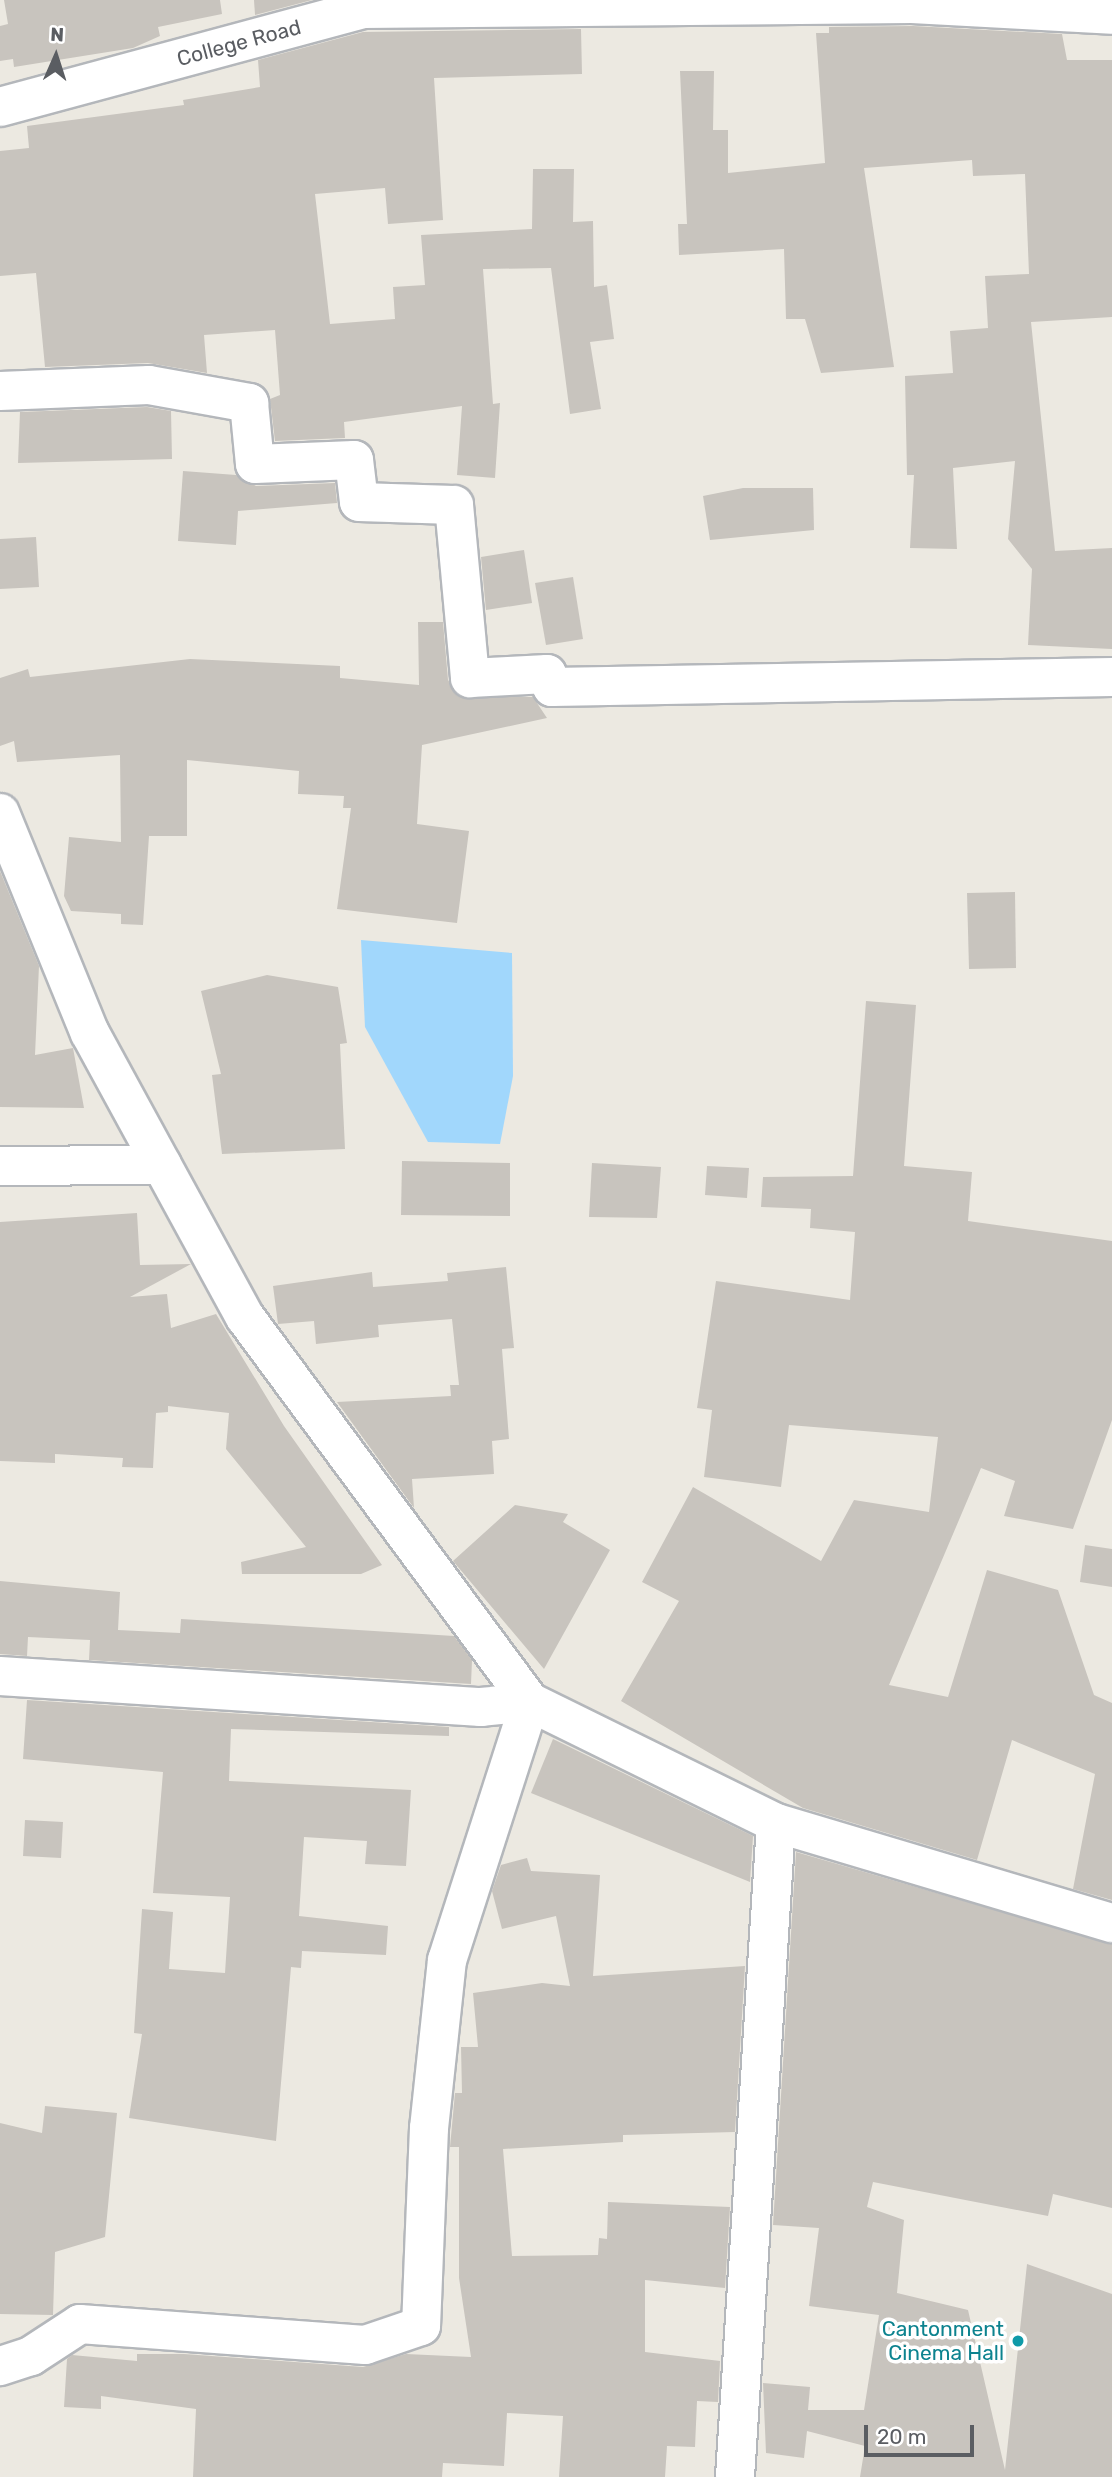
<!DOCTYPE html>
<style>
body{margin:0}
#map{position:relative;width:1112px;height:2477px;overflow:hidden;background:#ece9e1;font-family:Rubik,sans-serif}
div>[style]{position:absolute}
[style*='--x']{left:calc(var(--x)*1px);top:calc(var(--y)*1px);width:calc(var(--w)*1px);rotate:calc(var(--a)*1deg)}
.water>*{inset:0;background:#a1d7fc}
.building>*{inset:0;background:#c8c4be}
.roads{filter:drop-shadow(2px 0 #b4b7bb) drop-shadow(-2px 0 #b4b7bb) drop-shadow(0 2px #b4b7bb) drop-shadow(0 -2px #b4b7bb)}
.minor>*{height:38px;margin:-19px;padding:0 19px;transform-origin:19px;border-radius:19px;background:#fff}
.dots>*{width:19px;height:19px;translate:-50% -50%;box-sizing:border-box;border:4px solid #fff;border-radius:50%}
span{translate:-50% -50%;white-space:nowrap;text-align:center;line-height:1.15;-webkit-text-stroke:7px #fff;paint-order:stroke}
.street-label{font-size:21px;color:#5a5d62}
.culture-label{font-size:21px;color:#0d838f}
.right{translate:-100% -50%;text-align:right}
.north{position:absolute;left:21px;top:21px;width:70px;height:70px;-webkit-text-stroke:5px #fff;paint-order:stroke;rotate:3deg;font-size:19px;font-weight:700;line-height:28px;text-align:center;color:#5a5d62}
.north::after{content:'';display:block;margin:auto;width:24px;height:32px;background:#5a5d62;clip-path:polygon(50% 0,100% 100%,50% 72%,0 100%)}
.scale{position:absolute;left:864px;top:2425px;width:110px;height:32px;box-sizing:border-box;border:4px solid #5a5d62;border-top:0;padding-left:9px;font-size:21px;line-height:24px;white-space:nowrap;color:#5a5d62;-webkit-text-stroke:5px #fff;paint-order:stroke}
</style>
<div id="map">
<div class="water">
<div style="clip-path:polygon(361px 940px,512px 953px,513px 1076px,500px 1144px,428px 1142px,365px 1027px)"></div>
</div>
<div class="building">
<div style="clip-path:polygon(4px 0,220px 0,222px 14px,158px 27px,160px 36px,133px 48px,14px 67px,13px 59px,0 61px,0 26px,8px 24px)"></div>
<div style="clip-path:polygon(254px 0,312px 0,255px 15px)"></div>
<div style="clip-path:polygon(913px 26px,1062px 34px,1067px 60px,1112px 60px,1112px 317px,1031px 322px,1055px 551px,1112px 548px,1112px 649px,1028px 645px,1032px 569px,1008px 539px,1015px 461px,953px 468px,957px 549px,910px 548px,914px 475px,907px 475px,905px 376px,953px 373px,950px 331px,988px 328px,985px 276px,1029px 274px,1025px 174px,973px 176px,972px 160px,864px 168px,894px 367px,821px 373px,805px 319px,786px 319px,784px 249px,679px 255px,678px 224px,687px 224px,680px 71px,714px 71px,713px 130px,728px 130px,728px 173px,825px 163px,816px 33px,829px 33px,829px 27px)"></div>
<div style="clip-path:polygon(581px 29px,582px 74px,434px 78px,443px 220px,388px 224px,385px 188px,315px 194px,330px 324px,395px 319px,393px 287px,425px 285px,421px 235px,532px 229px,533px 169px,574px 169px,573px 222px,593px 221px,594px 287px,607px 285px,614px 339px,590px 342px,601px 409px,570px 414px,551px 268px,483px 269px,493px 404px,500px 403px,495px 478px,457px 475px,462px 406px,344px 422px,345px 438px,275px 441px,270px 399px,280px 395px,275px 330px,204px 335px,207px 373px,148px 363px,45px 367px,36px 273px,0 276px,0 151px,29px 148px,27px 126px,184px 105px,183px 100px,260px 87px,258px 60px,363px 32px)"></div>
<div style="clip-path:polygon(147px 407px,171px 411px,172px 459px,18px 463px,20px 412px)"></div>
<div style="clip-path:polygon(183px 471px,236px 475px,256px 486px,335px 483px,337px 503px,238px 511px,236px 545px,178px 541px)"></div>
<div style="clip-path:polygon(743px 488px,813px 488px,814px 530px,710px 540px,703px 496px)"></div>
<div style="clip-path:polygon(36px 537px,39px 587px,0 589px,0 539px)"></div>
<div style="clip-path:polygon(524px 550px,532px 603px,486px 610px,481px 557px)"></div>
<div style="clip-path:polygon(573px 577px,583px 639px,546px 645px,535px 583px)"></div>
<div style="clip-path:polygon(418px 622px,443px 622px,448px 680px,460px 697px,533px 697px,547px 718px,422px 745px,417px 824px,469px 831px,457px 923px,337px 909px,351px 808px,343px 808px,344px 796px,298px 794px,299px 771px,187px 760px,187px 836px,149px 836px,143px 925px,121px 924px,121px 914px,71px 911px,64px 896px,69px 837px,121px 842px,120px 755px,17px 762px,14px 741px,0 746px,0 678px,28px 669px,30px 677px,190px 659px,340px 666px,340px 678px,419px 685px)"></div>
<div style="clip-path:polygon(0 871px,39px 966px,35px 1055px,73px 1048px,84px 1108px,0 1107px)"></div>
<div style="clip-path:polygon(1015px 892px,1016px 968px,969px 969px,967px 893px)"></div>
<div style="clip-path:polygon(267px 975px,338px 987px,347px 1043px,340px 1044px,345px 1149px,222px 1154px,212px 1075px,221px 1074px,201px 991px)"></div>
<div style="clip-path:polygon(866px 1001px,916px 1005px,904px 1166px,972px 1172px,968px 1221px,1112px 1241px,1112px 1420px,1073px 1529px,1004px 1516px,1015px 1481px,981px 1468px,889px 1685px,948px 1697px,987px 1570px,1058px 1590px,1094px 1695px,1112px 1703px,1112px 1900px,1073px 1889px,1095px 1774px,1012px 1740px,977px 1860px,803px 1808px,621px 1701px,679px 1601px,642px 1582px,693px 1487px,821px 1561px,854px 1500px,929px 1512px,938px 1437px,789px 1425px,781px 1487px,704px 1477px,712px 1410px,697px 1408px,716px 1281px,850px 1300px,855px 1232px,810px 1228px,811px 1209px,761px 1207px,763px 1177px,853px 1176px)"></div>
<div style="clip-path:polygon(402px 1161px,510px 1163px,510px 1216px,401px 1215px)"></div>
<div style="clip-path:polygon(592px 1163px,661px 1167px,657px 1218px,589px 1217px)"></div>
<div style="clip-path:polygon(707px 1166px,749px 1168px,747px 1198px,705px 1195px)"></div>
<div style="clip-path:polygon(137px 1213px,140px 1265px,191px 1264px,130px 1297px,167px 1294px,171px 1328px,216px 1314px,284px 1426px,382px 1565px,361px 1574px,242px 1574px,241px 1562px,306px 1547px,226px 1449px,229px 1413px,168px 1406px,168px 1412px,156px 1413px,153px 1468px,122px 1467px,123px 1458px,55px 1454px,55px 1463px,0 1461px,0 1222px)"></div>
<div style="clip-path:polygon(506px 1267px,514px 1348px,502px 1349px,509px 1439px,492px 1441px,494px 1474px,412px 1479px,414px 1508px,337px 1402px,451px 1396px,450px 1385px,459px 1385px,452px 1319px,378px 1325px,379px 1337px,316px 1344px,314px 1321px,278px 1324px,273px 1286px,372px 1272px,373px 1287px,448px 1281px,447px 1273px)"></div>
<div style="clip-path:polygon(515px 1505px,568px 1514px,563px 1522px,610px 1550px,544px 1669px,453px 1561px)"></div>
<div style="clip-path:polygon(1085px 1545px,1112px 1549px,1112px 1587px,1080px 1582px)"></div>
<div style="clip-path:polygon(0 1581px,120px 1592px,118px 1630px,180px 1633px,181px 1619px,454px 1636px,472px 1660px,471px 1684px,89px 1660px,90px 1640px,28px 1637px,27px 1656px,0 1654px)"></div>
<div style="clip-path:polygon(27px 1700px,449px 1727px,449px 1736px,231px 1729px,229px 1781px,411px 1790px,406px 1866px,365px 1864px,367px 1841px,304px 1837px,299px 1916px,388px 1926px,386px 1955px,302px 1951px,301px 1968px,291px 1967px,276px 2141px,129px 2118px,142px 2034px,134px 2033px,142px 1909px,173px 1912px,169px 1969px,225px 1973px,230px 1897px,153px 1893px,163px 1772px,23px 1759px)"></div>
<div style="clip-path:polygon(553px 1739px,753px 1836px,750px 1882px,531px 1793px)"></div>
<div style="clip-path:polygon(25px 1820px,63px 1822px,61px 1858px,23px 1856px)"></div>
<div style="clip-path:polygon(796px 1852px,1112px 1944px,1112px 2208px,1053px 2194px,1048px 2216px,873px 2182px,867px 2207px,904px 2220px,897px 2293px,968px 2310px,1005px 2470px,1027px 2264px,1112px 2294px,1112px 2477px,860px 2477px,865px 2446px,807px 2431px,804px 2458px,766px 2453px,763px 2383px,810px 2387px,808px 2410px,864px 2410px,879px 2315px,809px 2306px,819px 2228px,773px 2225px)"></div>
<div style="clip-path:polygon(527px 1858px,531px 1871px,600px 1875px,593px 1976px,745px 1966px,735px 2132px,623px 2135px,623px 2142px,503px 2149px,512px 2256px,598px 2255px,599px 2238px,607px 2239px,608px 2202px,730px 2207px,725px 2288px,645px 2280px,645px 2352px,720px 2361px,718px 2402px,697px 2401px,695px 2447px,667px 2446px,665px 2477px,559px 2477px,563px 2416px,507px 2413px,504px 2466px,443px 2463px,442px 2477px,193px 2477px,196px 2409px,101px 2396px,101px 2409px,64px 2407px,67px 2359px,72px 2355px,137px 2361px,137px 2354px,184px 2354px,363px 2367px,406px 2354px,471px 2357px,459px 2278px,459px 2147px,450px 2147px,455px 2093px,462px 2093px,461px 2047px,478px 2047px,473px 1993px,542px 1983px,570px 1986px,556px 1916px,502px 1929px,492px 1891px,501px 1865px)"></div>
<div style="clip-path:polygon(45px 2106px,117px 2113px,105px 2237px,55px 2252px,53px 2315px,0 2314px,0 2123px,42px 2133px)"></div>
</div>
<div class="roads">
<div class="minor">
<div style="--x:0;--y:107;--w:375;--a:-15.1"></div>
<div style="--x:362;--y:9;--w:550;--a:-0.52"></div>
<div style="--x:912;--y:4;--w:200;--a:3.1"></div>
<div style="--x:0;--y:391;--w:149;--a:-2.3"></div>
<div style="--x:149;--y:385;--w:102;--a:10.2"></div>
<div style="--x:249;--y:403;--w:61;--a:84.4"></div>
<div style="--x:255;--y:464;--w:99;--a:-2.3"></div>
<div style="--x:354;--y:460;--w:42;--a:83.2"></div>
<div style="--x:359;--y:502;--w:95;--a:1.8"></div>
<div style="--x:454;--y:505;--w:174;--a:84.7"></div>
<div style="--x:470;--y:678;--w:77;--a:-3"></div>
<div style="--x:547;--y:674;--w:14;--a:69"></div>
<div style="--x:552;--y:687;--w:560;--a:-1.02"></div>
<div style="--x:0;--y:813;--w:238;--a:67.8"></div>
<div style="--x:90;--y:1033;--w:324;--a:61.4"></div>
<div style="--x:245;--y:1317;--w:479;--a:53.5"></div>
<div style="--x:530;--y:1702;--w:274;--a:26.2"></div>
<div style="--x:776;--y:1823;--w:351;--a:16.6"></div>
<div style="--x:0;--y:1166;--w:162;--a:-0.4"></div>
<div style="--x:0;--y:1676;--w:482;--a:3.7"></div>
<div style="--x:481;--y:1707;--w:49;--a:-5.8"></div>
<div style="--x:530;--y:1702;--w:271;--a:107.8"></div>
<div style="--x:447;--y:1960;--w:169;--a:96.1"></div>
<div style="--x:429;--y:2128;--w:198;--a:92.3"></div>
<div style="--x:421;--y:2326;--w:59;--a:161.3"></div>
<div style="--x:365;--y:2345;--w:286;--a:-175.8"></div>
<div style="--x:80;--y:2324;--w:59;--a:146.9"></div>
<div style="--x:31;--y:2356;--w:33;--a:162"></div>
<div style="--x:735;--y:2477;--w:655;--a:-86.41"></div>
</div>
</div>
<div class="dots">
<div style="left:1018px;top:2341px;background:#0f9aa8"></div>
</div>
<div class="street-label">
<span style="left:239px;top:43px;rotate:-15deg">College Road</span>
</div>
<div class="culture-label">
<span class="right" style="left:1004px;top:2341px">Cantonment<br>Cinema Hall</span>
</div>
<div class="north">N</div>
<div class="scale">20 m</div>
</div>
